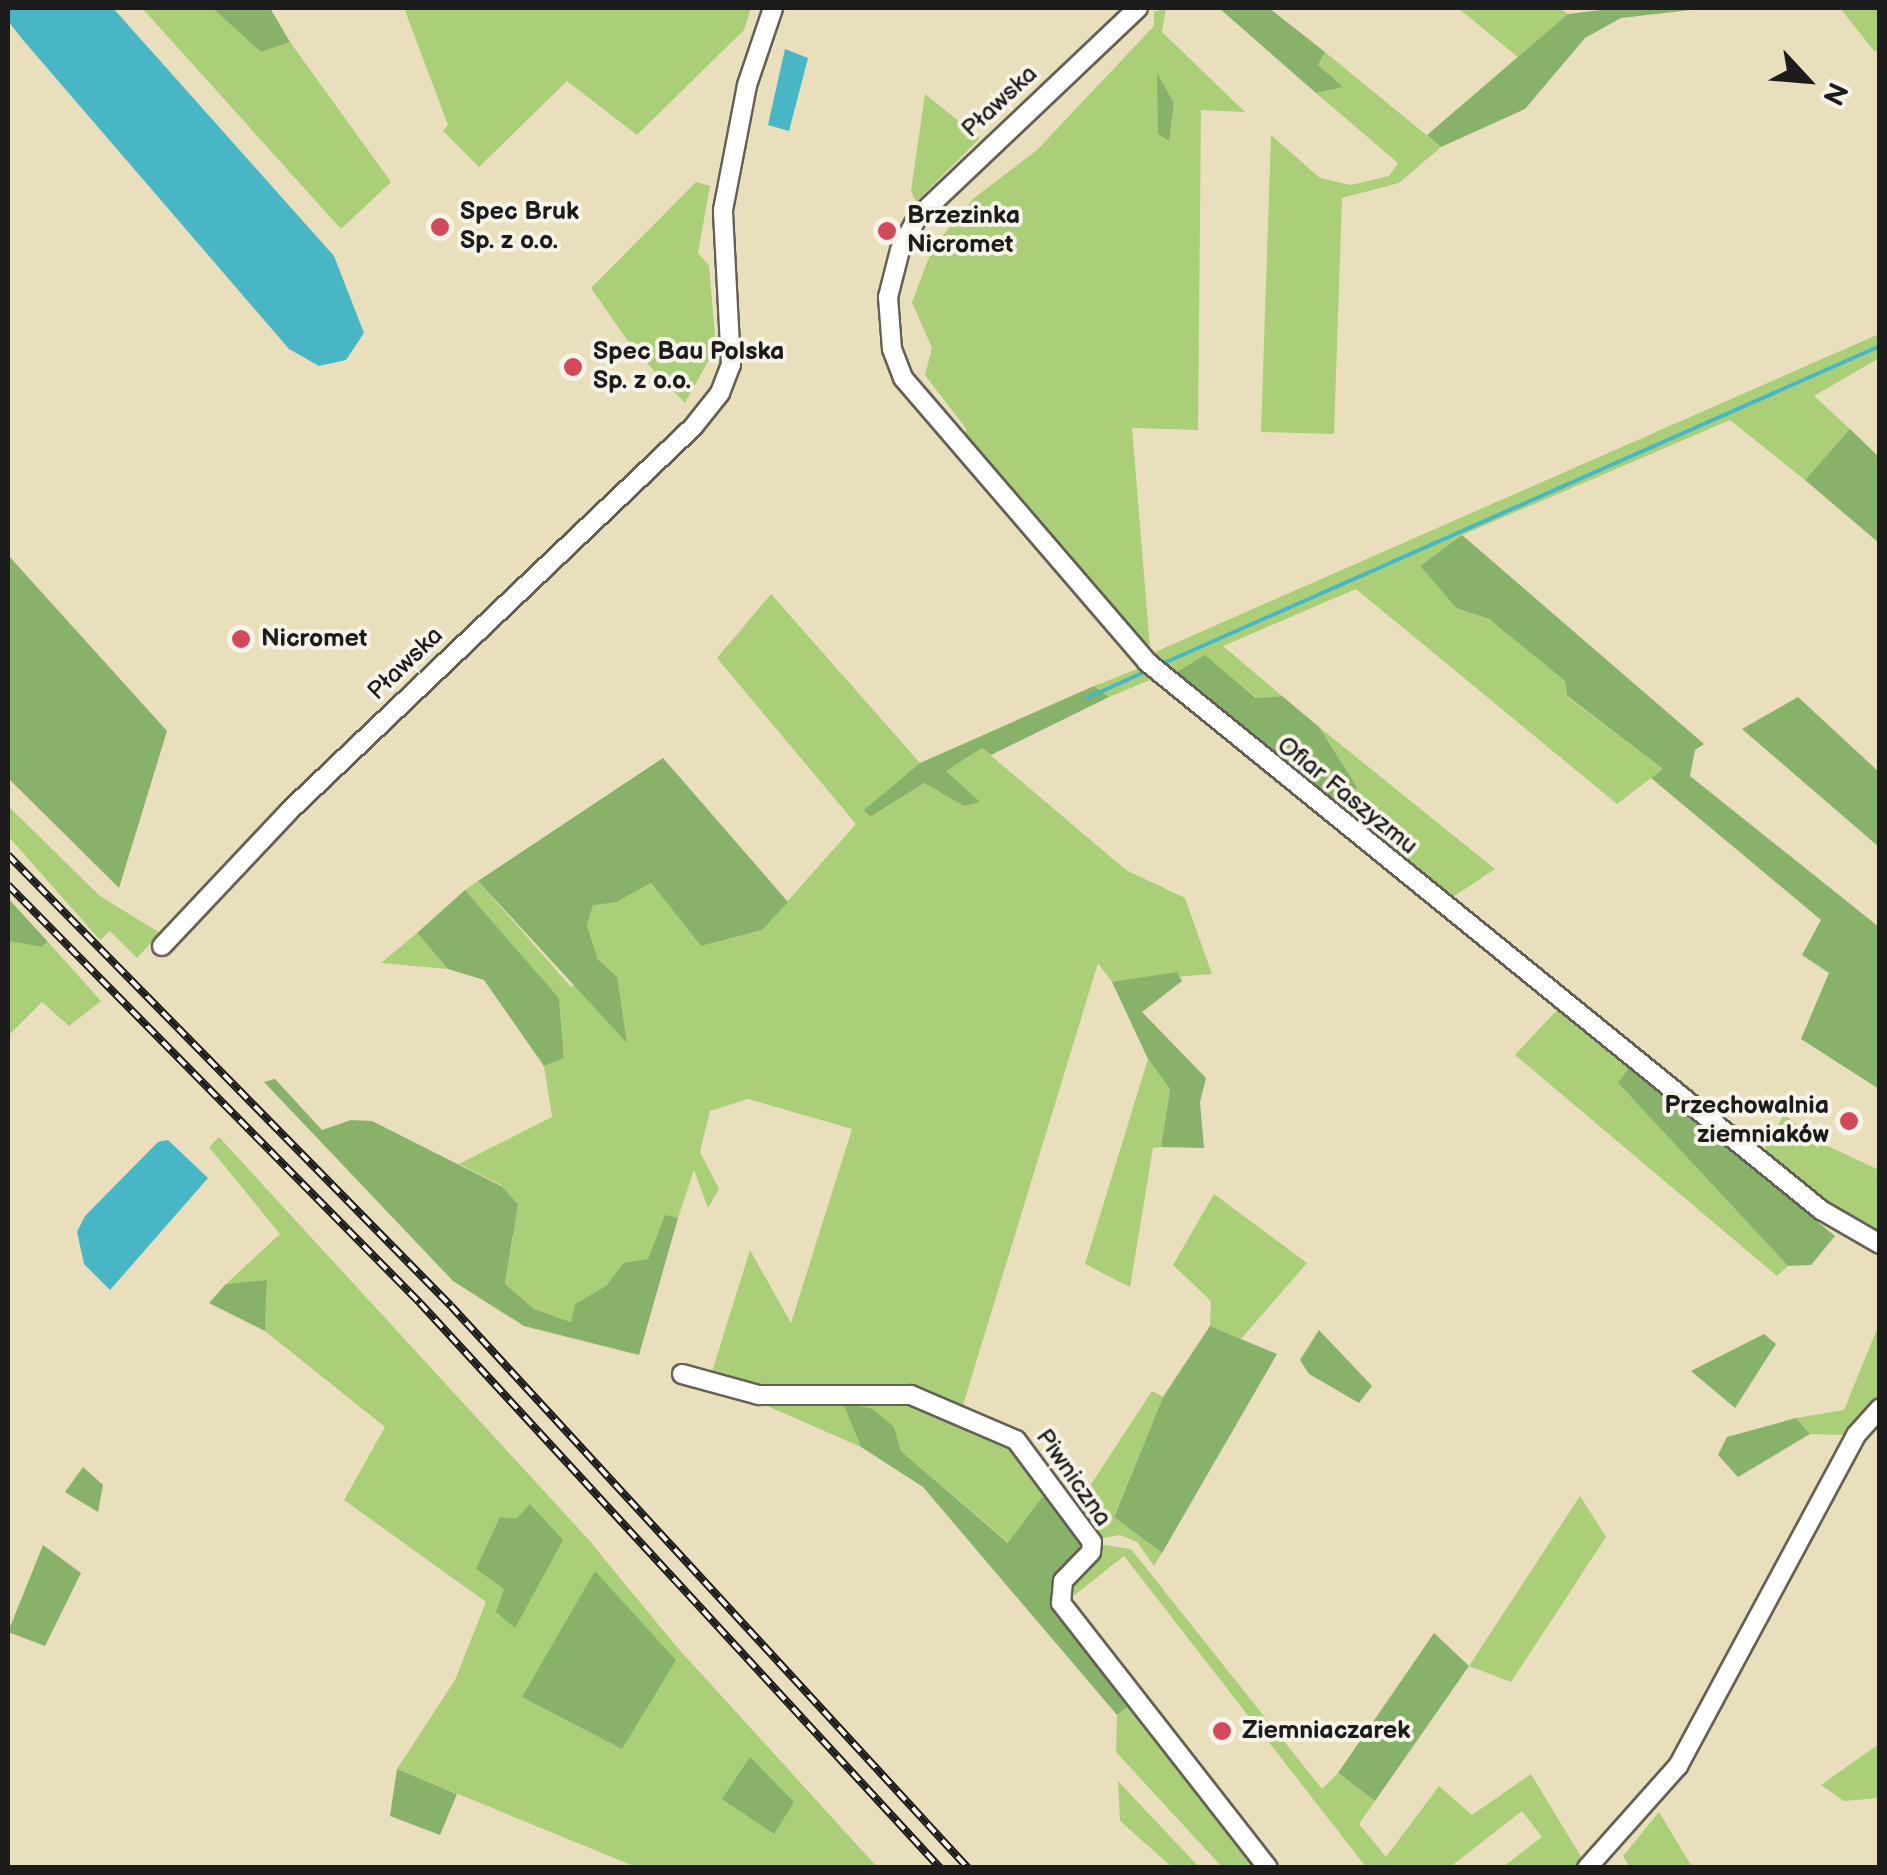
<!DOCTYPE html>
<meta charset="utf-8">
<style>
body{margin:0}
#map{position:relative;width:1887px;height:1875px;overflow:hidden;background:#e9dfbc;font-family:"Balsamiq Sans",sans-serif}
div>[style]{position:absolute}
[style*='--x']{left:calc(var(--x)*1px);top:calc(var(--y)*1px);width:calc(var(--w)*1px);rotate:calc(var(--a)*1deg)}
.green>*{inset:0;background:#abcf79}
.forest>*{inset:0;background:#88b269}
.water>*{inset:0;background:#49b6c6}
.stream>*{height:4px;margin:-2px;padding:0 2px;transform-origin:2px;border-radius:2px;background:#49b6c6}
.roads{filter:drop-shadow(2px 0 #646054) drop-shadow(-2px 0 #646054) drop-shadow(0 2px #646054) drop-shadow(0 -2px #646054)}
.minor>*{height:18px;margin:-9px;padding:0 9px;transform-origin:9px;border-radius:9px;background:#fff}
.rail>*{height:8px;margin-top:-4px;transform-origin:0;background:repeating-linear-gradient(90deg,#f7f3e8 0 11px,#1c1c1c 0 22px);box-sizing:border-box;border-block:2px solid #1c1c1c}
.dots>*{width:28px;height:28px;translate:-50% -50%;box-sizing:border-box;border:5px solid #f7f3e8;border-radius:50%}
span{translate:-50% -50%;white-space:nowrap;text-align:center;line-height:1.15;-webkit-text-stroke:8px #f7f3e8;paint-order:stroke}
.street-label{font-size:25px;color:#1c1c1c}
.poi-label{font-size:25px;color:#1c1c1c;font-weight:700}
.left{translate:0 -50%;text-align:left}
.right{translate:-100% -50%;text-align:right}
.frame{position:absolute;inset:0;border:10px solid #1c1c1c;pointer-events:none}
.north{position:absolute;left:1757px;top:30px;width:100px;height:100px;-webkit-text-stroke:8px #f7f3e8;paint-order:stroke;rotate:116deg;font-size:28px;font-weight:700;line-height:40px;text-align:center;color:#1c1c1c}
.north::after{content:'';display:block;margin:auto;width:35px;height:45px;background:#1c1c1c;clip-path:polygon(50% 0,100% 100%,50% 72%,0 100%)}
</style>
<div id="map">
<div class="green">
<div style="clip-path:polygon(142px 8px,216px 8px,261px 52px,290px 42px,391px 182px,341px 229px)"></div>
<div style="clip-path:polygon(404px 8px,751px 8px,744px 30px,637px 135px,567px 81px,479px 167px,443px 131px,448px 125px)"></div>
<div style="clip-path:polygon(1166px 8px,1162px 32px,1245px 112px,1201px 110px,1198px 430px,1132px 428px,1150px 648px,960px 437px,967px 430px,925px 375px,932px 348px,912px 302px,933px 247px,974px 198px,1037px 150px,1154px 26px,1154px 12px)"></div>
<div style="clip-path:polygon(1458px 8px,1560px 8px,1568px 14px,1519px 58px)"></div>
<div style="clip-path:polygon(1840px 8px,1879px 8px,1879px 48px,1875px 52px)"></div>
<div style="clip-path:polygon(1325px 52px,1441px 147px,1399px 183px,1342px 198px,1334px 434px,1261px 432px,1271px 135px,1320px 178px,1351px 185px,1389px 176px,1398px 163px,1316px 93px,1342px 87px,1318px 65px)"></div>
<div style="clip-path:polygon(925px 94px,980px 138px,916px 202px,911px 191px)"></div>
<div style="clip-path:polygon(696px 182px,710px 186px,698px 253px,709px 266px,716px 347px,685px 403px,635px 351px,591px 288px)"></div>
<div style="clip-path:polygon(1879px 334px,1879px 358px,1814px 396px,1850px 429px,1805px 480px,1730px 420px,1462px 535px,1420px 566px,1456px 608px,1489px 619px,1565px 681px,1567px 697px,1663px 769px,1617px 804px,1356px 589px,1223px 646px,1282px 696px,1257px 698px,1205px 656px,1172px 675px,1155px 652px)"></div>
<div style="clip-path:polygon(771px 594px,920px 763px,865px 810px,872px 817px,924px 783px,964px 806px,979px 802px,945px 771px,982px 748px,1126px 870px,1185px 898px,1212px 974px,1112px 982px,1098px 963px,963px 1405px,924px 1392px,762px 1391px,711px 1375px,750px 1250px,791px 1323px,852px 1129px,748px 1099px,710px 1111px,700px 1152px,719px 1189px,708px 1208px,694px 1170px,678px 1218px,665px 1216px,648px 1260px,623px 1263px,606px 1286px,576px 1304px,571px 1322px,534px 1309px,505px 1284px,513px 1237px,501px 1185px,459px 1164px,552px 1117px,544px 1066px,564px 1058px,559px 998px,465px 890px,478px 881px,571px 987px,598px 961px,587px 925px,593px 904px,617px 902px,651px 883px,701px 946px,762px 930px,856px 824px,717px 658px)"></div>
<div style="clip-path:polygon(1140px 668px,1150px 680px,1109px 697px,1094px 686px)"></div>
<div style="clip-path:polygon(1319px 727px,1495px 869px,1444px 903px,1334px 808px,1356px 786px)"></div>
<div style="clip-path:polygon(8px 806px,100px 896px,160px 933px,137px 958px,110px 931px,100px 940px,8px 836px)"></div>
<div style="clip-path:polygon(417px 933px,448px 969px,381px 963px)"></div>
<div style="clip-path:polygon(8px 941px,41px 947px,48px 942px,101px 1001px,69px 1026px,42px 1002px,8px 1036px)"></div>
<div style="clip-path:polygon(1558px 1009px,1629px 1068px,1619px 1084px,1788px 1266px,1777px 1276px,1515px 1055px)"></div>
<div style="clip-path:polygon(1148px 1059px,1170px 1089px,1161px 1147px,1153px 1148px,1130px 1287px,1085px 1264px)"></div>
<div style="clip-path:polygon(1784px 1114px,1817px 1141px,1879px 1170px,1879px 1238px,1762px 1154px)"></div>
<div style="clip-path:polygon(219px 1137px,588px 1539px,676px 1646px,877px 1867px,636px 1867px,397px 1769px,455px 1680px,486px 1602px,344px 1500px,385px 1427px,265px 1331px,267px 1281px,226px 1284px,280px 1234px,209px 1147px)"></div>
<div style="clip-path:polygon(1214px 1194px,1307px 1263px,1241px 1339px,1210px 1326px,1211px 1301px,1173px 1265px)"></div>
<div style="clip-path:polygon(1879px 1324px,1879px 1398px,1844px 1435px,1810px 1434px,1796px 1418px,1844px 1410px)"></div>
<div style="clip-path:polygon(1152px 1391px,1163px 1397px,1114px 1516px,1162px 1553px,1154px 1566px,1137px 1542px,1120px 1535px,1103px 1538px,1075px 1509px)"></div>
<div style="clip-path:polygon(883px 1398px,940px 1411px,1021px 1452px,1043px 1496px,1009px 1543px,901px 1451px,894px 1427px,844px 1404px,861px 1447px,758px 1402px)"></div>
<div style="clip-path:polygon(1580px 1496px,1606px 1537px,1511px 1682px,1469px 1666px)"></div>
<div style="clip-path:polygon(1104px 1545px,1131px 1549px,1322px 1789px,1338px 1773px,1375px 1801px,1359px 1824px,1386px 1857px,1439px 1786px,1472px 1815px,1531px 1774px,1583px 1860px,1575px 1867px,1503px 1867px,1542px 1837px,1522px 1811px,1450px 1867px,1366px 1867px,1124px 1556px,1067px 1601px,1068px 1586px)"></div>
<div style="clip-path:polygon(1131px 1704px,1260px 1867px,1222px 1867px,1116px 1752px,1117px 1715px)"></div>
<div style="clip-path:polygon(1879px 1744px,1879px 1798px,1844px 1801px,1821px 1785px)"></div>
<div style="clip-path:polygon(1118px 1781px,1199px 1867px,1172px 1867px,1120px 1821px)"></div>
<div style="clip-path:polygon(1659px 1812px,1692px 1867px,1630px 1867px,1623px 1856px)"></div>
</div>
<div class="forest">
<div style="clip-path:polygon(270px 8px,290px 42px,261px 52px,215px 10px)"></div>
<div style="clip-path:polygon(1219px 8px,1269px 8px,1325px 52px,1318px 65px,1343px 87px,1316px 93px)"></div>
<div style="clip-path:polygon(1618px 8px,1708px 8px,1621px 18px,1585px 38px,1525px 109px,1441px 147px,1427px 135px,1568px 14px)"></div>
<div style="clip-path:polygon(1157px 73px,1174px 103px,1169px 141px,1158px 134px)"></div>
<div style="clip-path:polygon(1850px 429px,1879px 457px,1879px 543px,1805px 480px)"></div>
<div style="clip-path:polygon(1462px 535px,1704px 744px,1695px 750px,1690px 776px,1879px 927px,1879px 1089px,1801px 1039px,1829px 973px,1802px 955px,1821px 920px,1651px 778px,1663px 769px,1567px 696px,1565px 681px,1489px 619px,1456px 608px,1420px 566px)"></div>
<div style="clip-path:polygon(8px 555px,167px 731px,119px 888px,8px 778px)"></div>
<div style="clip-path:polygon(1205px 655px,1256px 698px,1282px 696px,1319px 727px,1357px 787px,1334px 808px,1172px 675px)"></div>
<div style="clip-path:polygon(1094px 686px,1109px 697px,991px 755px,982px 748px,946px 771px,980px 802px,964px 806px,924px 783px,871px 817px,864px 810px,920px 763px)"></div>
<div style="clip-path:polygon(1798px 697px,1879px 772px,1879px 847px,1742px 729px)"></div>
<div style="clip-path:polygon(663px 758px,788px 902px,762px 930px,701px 946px,651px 883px,617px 902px,593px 905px,587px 925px,598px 960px,617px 977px,627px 1043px,478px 881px)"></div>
<div style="clip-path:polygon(465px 890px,559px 998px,564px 1058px,544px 1066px,484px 980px,448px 969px,417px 933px)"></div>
<div style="clip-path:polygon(8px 898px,48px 942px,41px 947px,8px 941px)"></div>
<div style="clip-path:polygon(1177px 972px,1182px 981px,1142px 1012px,1206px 1078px,1200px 1102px,1204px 1148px,1161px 1147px,1170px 1089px,1148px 1059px,1112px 982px)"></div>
<div style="clip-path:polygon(1629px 1068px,1835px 1236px,1811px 1265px,1788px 1266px,1618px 1083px)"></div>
<div style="clip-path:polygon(275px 1079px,322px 1130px,351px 1120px,372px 1121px,501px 1186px,518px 1204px,505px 1284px,534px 1309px,571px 1322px,575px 1304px,606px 1286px,623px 1263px,648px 1259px,665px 1215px,678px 1218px,639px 1355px,524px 1326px,453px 1281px,264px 1082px)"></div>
<div style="clip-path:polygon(267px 1280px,265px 1331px,209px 1303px,226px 1284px)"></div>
<div style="clip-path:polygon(1210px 1326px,1277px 1354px,1162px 1553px,1114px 1517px,1163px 1397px)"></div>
<div style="clip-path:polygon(1319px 1330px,1372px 1386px,1359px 1403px,1309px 1374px,1300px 1360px)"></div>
<div style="clip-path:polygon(1764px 1334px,1776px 1344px,1735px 1408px,1691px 1371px)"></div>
<div style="clip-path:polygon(843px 1403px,873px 1409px,894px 1427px,901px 1451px,1008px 1543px,1043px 1496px,1082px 1536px,1083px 1551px,1053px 1605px,1131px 1704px,1117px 1715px,923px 1487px,861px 1447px)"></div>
<div style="clip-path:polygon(1796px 1418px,1810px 1434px,1738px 1477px,1718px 1455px,1727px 1437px)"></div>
<div style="clip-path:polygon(83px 1467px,103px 1485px,98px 1512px,65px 1492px)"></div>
<div style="clip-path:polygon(530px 1504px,563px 1540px,515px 1628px,496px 1612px,504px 1589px,476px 1569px,500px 1517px,516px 1519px)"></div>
<div style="clip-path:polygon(43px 1545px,81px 1573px,45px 1646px,8px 1632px)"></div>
<div style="clip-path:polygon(595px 1571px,676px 1660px,622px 1749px,522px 1697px)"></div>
<div style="clip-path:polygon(1434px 1633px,1469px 1666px,1375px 1801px,1338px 1773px)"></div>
<div style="clip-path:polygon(750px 1757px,794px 1802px,774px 1834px,722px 1799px)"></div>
<div style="clip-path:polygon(397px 1769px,457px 1794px,440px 1835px,390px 1816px)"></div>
</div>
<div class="water">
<div style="clip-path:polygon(8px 8px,113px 8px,334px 256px,364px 333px,346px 360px,319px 366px,289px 349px,23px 40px,8px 21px)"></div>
<div style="clip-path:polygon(785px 49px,808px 58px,789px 131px,768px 125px)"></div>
<div style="clip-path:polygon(168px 1140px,208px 1178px,110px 1290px,84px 1264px,77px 1232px,85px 1216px,158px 1142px)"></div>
</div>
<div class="stream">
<div style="--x:1164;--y:663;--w:783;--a:-23.88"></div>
<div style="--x:1087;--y:698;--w:60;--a:-24.4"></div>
</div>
<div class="roads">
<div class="minor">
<div style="--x:1138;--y:8;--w:305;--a:136.5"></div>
<div style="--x:917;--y:218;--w:36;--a:118"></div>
<div style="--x:900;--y:250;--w:49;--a:104.3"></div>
<div style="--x:888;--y:297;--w:52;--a:85.6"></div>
<div style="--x:892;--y:349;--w:31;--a:69"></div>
<div style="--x:903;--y:378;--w:374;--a:49.3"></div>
<div style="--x:1147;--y:662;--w:869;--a:39.11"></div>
<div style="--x:1821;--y:1210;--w:68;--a:30"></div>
<div style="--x:162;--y:946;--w:185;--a:-46.7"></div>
<div style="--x:289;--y:811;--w:557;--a:-43.55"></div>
<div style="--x:693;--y:427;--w:43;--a:-51.5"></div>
<div style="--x:720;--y:393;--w:30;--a:-69"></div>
<div style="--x:731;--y:365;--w:155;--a:-93"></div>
<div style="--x:723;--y:210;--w:127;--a:-79.1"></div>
<div style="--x:747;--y:85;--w:81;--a:-71.3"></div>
<div style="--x:682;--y:1374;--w:80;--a:15.3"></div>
<div style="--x:759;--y:1395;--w:152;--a:0"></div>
<div style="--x:911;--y:1395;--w:114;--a:23.2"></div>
<div style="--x:1016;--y:1440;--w:127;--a:53.3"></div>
<div style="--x:1092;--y:1542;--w:10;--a:96"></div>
<div style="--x:1091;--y:1552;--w:40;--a:134"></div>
<div style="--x:1063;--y:1581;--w:22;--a:95"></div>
<div style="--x:1061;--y:1603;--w:336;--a:52"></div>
<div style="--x:1587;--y:1868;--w:137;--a:-48.3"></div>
<div style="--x:1678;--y:1766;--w:376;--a:-61.7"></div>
<div style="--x:1856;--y:1435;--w:36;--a:-48"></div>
</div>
</div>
<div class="rail">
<div style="--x:8;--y:855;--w:632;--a:45.51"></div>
<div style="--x:451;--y:1306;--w:764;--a:47.39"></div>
<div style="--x:8;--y:885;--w:587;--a:45.41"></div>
<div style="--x:420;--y:1303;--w:768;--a:47.37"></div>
</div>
<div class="dots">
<div style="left:440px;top:227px;background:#d1495b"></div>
<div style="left:887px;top:231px;background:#d1495b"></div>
<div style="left:573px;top:367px;background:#d1495b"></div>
<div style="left:241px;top:639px;background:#d1495b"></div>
<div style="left:1849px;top:1121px;background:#d1495b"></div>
<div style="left:1222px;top:1731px;background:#d1495b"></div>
</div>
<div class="street-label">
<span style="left:1000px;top:102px;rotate:-43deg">Pławska</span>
<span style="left:406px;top:664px;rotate:-44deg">Pławska</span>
<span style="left:1347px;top:796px;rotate:39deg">Ofiar Faszyzmu</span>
<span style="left:1073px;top:1478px;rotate:55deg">Piwniczna</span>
</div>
<div class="poi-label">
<span class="left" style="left:460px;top:227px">Spec Bruk<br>Sp. z o.o.</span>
<span class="left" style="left:907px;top:231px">Brzezinka<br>Nicromet</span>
<span class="left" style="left:593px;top:367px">Spec Bau Polska<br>Sp. z o.o.</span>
<span class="left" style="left:261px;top:639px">Nicromet</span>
<span class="right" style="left:1829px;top:1121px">Przechowalnia<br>ziemniaków</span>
<span class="left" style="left:1242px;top:1731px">Ziemniaczarek</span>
</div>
<div class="frame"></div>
<div class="north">N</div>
</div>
